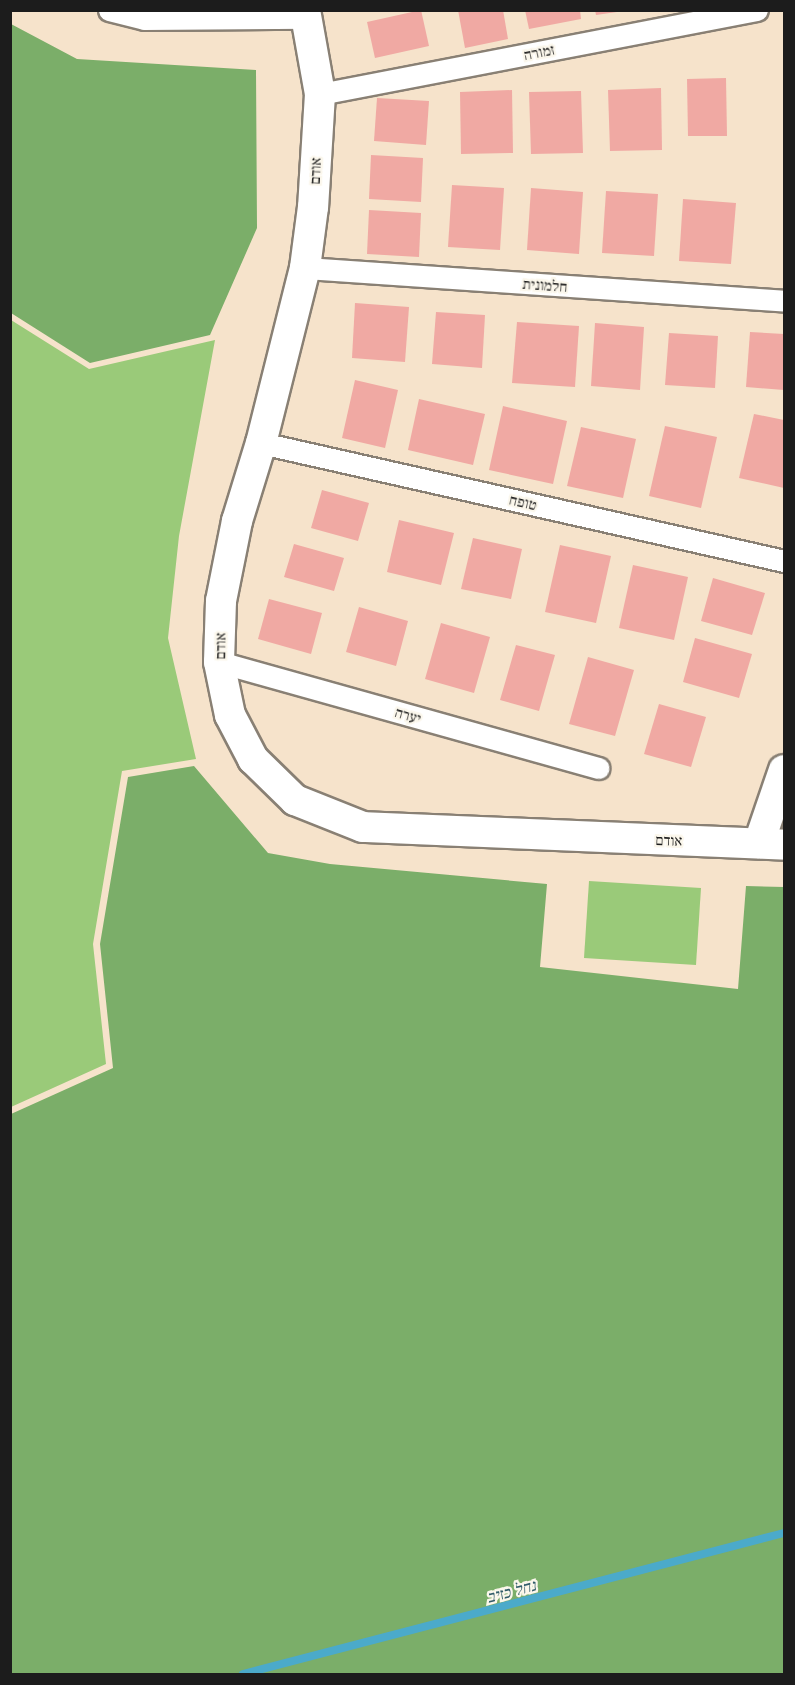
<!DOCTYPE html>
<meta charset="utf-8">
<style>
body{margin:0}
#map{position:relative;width:795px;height:1685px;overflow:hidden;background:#f6e3cb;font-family:"Libre Caslon Text","Frank Ruhl Libre",serif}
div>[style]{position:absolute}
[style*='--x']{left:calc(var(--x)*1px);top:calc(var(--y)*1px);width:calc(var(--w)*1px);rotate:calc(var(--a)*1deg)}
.green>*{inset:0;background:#9aca79}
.forest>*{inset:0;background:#7bae69}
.stream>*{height:8px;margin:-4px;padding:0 4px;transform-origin:4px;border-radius:4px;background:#4baaca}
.building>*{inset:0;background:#f0a9a3}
.roads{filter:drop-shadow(2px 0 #898074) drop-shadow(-2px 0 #898074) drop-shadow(0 2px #898074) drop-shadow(0 -2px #898074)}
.street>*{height:21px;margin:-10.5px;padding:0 10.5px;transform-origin:10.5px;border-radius:10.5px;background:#fff}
.secondary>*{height:30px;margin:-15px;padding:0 15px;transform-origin:15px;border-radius:15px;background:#fff}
span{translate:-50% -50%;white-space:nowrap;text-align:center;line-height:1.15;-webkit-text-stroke:4.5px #fbf7ec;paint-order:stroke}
.street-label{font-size:15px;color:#1c1c1c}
.water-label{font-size:16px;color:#315c6a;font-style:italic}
.frame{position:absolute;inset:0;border:12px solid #1c1c1c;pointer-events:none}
</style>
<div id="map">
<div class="green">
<div style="clip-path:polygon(11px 320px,89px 369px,215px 340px,179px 536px,168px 638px,196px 759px,122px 771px,93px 944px,106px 1064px,11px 1107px)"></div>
<div style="clip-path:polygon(589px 881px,701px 888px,696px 965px,584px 958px)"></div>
</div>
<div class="forest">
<div style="clip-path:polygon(11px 24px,77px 59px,256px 70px,257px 228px,210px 335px,90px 363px,11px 313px)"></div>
<div style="clip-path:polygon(194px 766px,268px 853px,330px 864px,547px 884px,540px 967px,738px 989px,746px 886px,784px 887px,784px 1674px,11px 1674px,11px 1114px,113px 1068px,100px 944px,128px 777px)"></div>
</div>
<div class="stream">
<div style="--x:243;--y:1674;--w:559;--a:-14.61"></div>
</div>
<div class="building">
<div style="clip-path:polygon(421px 10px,429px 46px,375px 58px,367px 22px)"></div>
<div style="clip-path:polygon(458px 10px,503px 10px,508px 39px,465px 48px)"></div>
<div style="clip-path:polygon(525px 10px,580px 10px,581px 19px,529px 29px)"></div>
<div style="clip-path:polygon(595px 10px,617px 10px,617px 12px,596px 15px)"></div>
<div style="clip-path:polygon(726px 78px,727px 136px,688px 136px,687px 79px)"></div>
<div style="clip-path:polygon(661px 88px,662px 150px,610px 151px,608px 90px)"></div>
<div style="clip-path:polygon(512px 90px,513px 153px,461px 154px,460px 92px)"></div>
<div style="clip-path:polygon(581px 91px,583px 153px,531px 154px,529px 92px)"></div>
<div style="clip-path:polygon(377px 98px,429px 101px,426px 145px,374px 141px)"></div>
<div style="clip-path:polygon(371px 155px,423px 158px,421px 202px,369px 199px)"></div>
<div style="clip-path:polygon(452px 185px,504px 188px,500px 250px,448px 247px)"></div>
<div style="clip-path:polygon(531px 188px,583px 192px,579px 254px,527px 250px)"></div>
<div style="clip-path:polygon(606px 191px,658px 194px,654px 256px,602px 253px)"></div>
<div style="clip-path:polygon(683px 199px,736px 203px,731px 264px,679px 261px)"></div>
<div style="clip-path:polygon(369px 210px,421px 213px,419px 257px,367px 254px)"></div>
<div style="clip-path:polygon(355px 303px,409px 307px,405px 362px,352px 358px)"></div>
<div style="clip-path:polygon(436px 312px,485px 315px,482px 368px,432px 364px)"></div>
<div style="clip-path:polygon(517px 322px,579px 326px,575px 387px,512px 383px)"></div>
<div style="clip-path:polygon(595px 323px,644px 327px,640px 390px,591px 386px)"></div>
<div style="clip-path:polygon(750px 332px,784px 334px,784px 390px,746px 387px)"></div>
<div style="clip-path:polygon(669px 333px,718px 336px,715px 388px,665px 385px)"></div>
<div style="clip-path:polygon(355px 380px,398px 390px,385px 448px,342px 438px)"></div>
<div style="clip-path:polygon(419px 399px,485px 414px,473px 465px,408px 450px)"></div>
<div style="clip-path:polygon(503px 406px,567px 421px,553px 484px,489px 470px)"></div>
<div style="clip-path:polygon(754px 414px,784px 420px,784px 488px,739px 478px)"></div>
<div style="clip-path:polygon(665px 426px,717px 437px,701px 508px,649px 496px)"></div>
<div style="clip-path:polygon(581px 427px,636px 439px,623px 498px,567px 486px)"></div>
<div style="clip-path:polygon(322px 490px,369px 503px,358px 541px,311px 528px)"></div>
<div style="clip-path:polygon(399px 520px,454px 533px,441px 585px,387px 572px)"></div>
<div style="clip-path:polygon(473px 538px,522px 549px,511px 599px,461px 589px)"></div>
<div style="clip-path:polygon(294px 544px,344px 558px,334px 591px,284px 577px)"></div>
<div style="clip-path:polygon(560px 545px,611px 556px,596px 623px,545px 612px)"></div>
<div style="clip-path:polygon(633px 565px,688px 577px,674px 640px,619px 628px)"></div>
<div style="clip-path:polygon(713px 578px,765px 593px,752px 635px,701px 621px)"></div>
<div style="clip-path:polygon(269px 599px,322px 613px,311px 654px,258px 639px)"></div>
<div style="clip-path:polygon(359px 607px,408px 621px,396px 666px,346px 652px)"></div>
<div style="clip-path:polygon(441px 623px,490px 637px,474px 693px,425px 679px)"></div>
<div style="clip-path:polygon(695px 638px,752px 654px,739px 698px,683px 682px)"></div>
<div style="clip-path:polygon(516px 645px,555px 655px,539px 711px,500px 700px)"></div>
<div style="clip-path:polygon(588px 657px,634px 670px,615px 736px,569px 724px)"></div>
<div style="clip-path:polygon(659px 704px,706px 717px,691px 767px,644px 754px)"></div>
</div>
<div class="roads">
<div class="street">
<div style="--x:109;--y:10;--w:36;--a:14"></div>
<div style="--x:144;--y:19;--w:163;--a:-0.4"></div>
<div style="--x:320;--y:94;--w:445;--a:-10.9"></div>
<div style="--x:305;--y:268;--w:480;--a:3.9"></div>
<div style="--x:261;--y:443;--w:536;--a:12.71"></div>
<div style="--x:219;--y:662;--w:394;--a:15.6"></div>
</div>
<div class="secondary">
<div style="--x:305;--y:10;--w:85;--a:79.9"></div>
<div style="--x:320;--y:94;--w:113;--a:93.5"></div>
<div style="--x:313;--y:207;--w:62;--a:97.5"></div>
<div style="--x:305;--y:268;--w:180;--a:104.1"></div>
<div style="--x:261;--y:443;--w:82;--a:107.1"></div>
<div style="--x:237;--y:521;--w:82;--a:101.3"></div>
<div style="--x:221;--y:601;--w:61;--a:91.9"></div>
<div style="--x:219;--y:662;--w:54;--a:78.3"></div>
<div style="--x:230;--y:715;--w:50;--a:62.4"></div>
<div style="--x:253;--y:759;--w:59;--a:44.3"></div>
<div style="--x:295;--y:800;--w:73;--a:21.7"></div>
<div style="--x:363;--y:827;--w:421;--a:2.4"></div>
<div style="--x:759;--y:843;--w:77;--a:-71.1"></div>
</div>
</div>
<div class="street-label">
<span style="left:539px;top:52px;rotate:-11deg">זמורה</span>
<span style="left:315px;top:171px;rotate:-87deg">אודם</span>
<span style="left:545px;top:285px;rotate:4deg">חלמונית</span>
<span style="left:523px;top:502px;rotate:13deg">טופח</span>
<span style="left:220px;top:646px;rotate:-89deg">אודם</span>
<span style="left:408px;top:715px;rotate:16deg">יערה</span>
<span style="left:669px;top:840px;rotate:2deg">אודם</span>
</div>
<div class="water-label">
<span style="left:511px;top:1591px;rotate:-15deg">נחל כזיב</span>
</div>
<div class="frame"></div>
</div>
